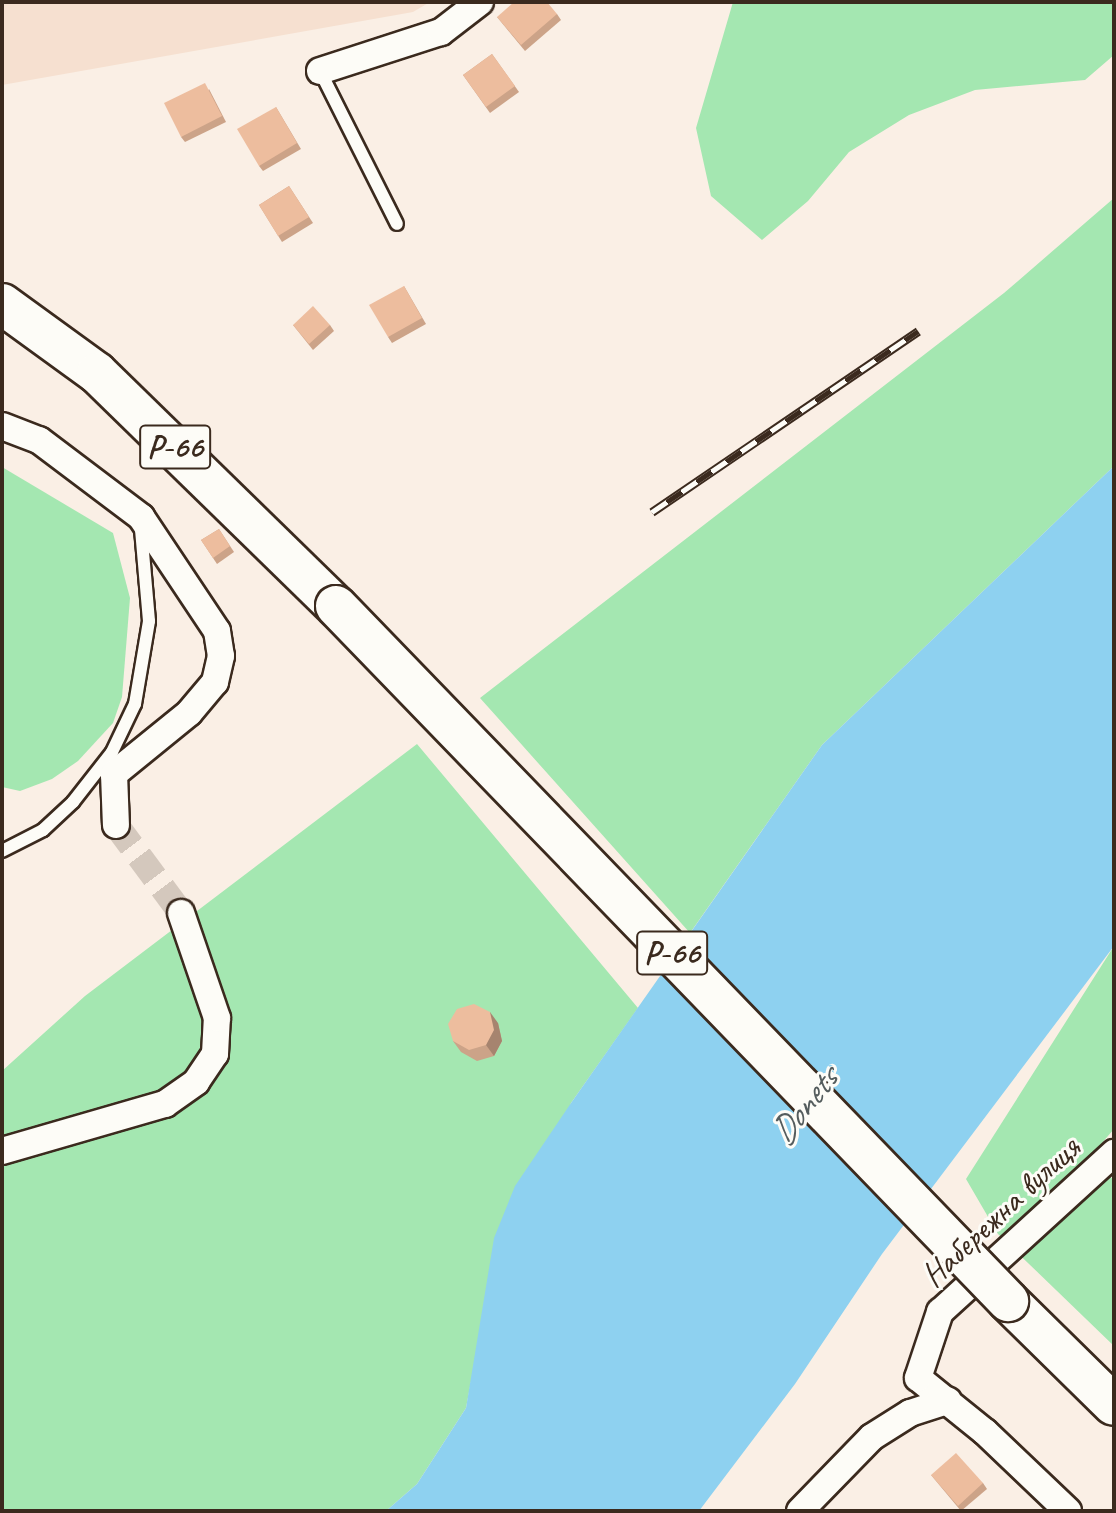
<!DOCTYPE html>
<meta charset="utf-8">
<style>
body{margin:0}
#map{position:relative;width:1116px;height:1513px;overflow:hidden;background:#faefe5;font-family:Caveat,sans-serif}
div>[style]{position:absolute}
[style*='--x']{left:calc(var(--x)*1px);top:calc(var(--y)*1px);width:calc(var(--w)*1px);rotate:calc(var(--a)*1deg)}
.built>*{inset:0;background:#f6e0d0}
.green>*{inset:0;background:#a4e7b1}
.water>*{inset:0;background:#8ed1f0}
.minor-tunnel>*{height:26px;margin-top:-13px;transform-origin:0;background:repeating-linear-gradient(90deg,#d4c8bd 0 26px,transparent 0 39px)}
.roads{filter:drop-shadow(2px 0 #3b2a1e) drop-shadow(-2px 0 #3b2a1e) drop-shadow(0 2px #3b2a1e) drop-shadow(0 -2px #3b2a1e)}
.service>*{height:12px;margin:-6px;padding:0 6px;transform-origin:6px;border-radius:6px;background:#fdfcf7}
.minor>*{height:26px;margin:-13px;padding:0 13px;transform-origin:13px;border-radius:13px;background:#fdfcf7}
.primary>*{height:40px;margin:-20px;padding:0 20px;transform-origin:20px;border-radius:20px;background:#fdfcf7}
.rail>*{height:9px;margin-top:-4.5px;transform-origin:0;background:repeating-linear-gradient(90deg,#fdfcf7 0 18px,#3b2a1e 0 36px);box-sizing:border-box;border-block:2px solid #3b2a1e}
.bridges{filter:drop-shadow(2px 0 #3b2a1e) drop-shadow(-2px 0 #3b2a1e) drop-shadow(0 2px #3b2a1e) drop-shadow(0 -2px #3b2a1e)}
.primary-bridge>*{height:40px;margin:-20px;padding:0 20px;transform-origin:20px;border-radius:20px;background:#fdfcf7}
.wall>*{inset:0;background:#cca388}
.shaded-wall>*{inset:0;background:#a6846f}
.building>*{inset:0;background:#edbd9e}
span{translate:-50% -50%;white-space:nowrap;text-align:center;line-height:1.15;-webkit-text-stroke:6px #fdfcf7;paint-order:stroke}
.shield-label span{padding:2px 6px;background:#fdfcf7;border:2px solid;border-radius:6px;-webkit-text-stroke-width:0}
.shield-label{font-size:32px;color:#3b2a1e;font-weight:700}
.street-label{font-size:34px;color:#3b2a1e}
.water-label{font-size:36px;color:#545c5d;font-style:italic}
.frame{position:absolute;inset:0;border:4px solid #3b2a1e;pointer-events:none}
</style>
<div id="map">
<div class="built">
<div style="clip-path:polygon(2px 2px,430px 2px,413px 12px,2px 85px)"></div>
</div>
<div class="green">
<div style="clip-path:polygon(733px 2px,1114px 2px,1114px 55px,1085px 80px,975px 90px,909px 115px,849px 152px,808px 201px,762px 240px,711px 196px,696px 128px)"></div>
<div style="clip-path:polygon(1114px 198px,1114px 466px,822px 745px,690px 933px,480px 698px,1004px 293px)"></div>
<div style="clip-path:polygon(2px 467px,113px 533px,130px 598px,122px 697px,113px 723px,78px 761px,52px 779px,20px 791px,2px 787px)"></div>
<div style="clip-path:polygon(417px 744px,638px 1008px,571px 1103px,478px 1344px,466px 1408px,417px 1484px,386px 1511px,2px 1511px,2px 1071px,85px 996px)"></div>
<div style="clip-path:polygon(1114px 946px,1114px 1129px,1088px 1159px,1114px 1180px,1114px 1346px,998px 1234px,966px 1179px)"></div>
</div>
<div class="water">
<div style="clip-path:polygon(1114px 466px,1114px 946px,882px 1254px,795px 1384px,699px 1511px,386px 1511px,417px 1484px,466px 1408px,494px 1238px,515px 1186px,571px 1103px,822px 745px)"></div>
</div>
<div class="minor-tunnel">
<div style="--x:116;--y:825;--w:109;--a:53.5"></div>
</div>
<div class="roads">
<div class="service">
<div style="--x:320;--y:71;--w:171;--a:63.3"></div>
<div style="--x:2;--y:851;--w:46;--a:-27.1"></div>
<div style="--x:43;--y:830;--w:41;--a:-43"></div>
<div style="--x:73;--y:802;--w:63;--a:-52"></div>
<div style="--x:112;--y:752;--w:53;--a:-64.4"></div>
<div style="--x:135;--y:704;--w:84;--a:-80.4"></div>
<div style="--x:149;--y:621;--w:92;--a:-95"></div>
</div>
<div class="minor">
<div style="--x:320;--y:71;--w:127;--a:-17.9"></div>
<div style="--x:441;--y:32;--w:49;--a:-37.6"></div>
<div style="--x:2;--y:426;--w:40;--a:21"></div>
<div style="--x:39;--y:440;--w:128;--a:37"></div>
<div style="--x:141;--y:517;--w:137;--a:56.3"></div>
<div style="--x:217;--y:631;--w:25;--a:81"></div>
<div style="--x:221;--y:656;--w:27;--a:103"></div>
<div style="--x:215;--y:682;--w:40;--a:130"></div>
<div style="--x:189;--y:713;--w:97;--a:140.9"></div>
<div style="--x:114;--y:774;--w:51;--a:87.8"></div>
<div style="--x:2;--y:1151;--w:170;--a:-16.1"></div>
<div style="--x:165;--y:1104;--w:38;--a:-35"></div>
<div style="--x:196;--y:1082;--w:34;--a:-56"></div>
<div style="--x:215;--y:1054;--w:36;--a:-87"></div>
<div style="--x:217;--y:1018;--w:111;--a:-108.9"></div>
<div style="--x:800;--y:1511;--w:103;--a:-45.8"></div>
<div style="--x:872;--y:1437;--w:45;--a:-32.3"></div>
<div style="--x:910;--y:1413;--w:40;--a:-18"></div>
<div style="--x:1068;--y:1511;--w:115;--a:-136.4"></div>
<div style="--x:985;--y:1432;--w:86;--a:-141.1"></div>
<div style="--x:918;--y:1378;--w:70;--a:-71.6"></div>
<div style="--x:940;--y:1312;--w:236;--a:-42.4"></div>
</div>
<div class="primary">
<div style="--x:2;--y:304;--w:117;--a:36"></div>
<div style="--x:97;--y:373;--w:334;--a:44.3"></div>
<div style="--x:1008;--y:1301;--w:148;--a:44.5"></div>
</div>
</div>
<div class="rail">
<div style="--x:652;--y:512;--w:322;--a:-34.2"></div>
</div>
<div class="bridges">
<div class="primary-bridge">
<div style="--x:336;--y:606;--w:967;--a:45.96"></div>
</div>
</div>
<div class="wall">
<div style="clip-path:polygon(557px 14px,561px 20px,525px 51px,497px 17px)"></div>
<div style="clip-path:polygon(492px 54px,519px 92px,490px 113px,463px 75px)"></div>
<div style="clip-path:polygon(209px 89px,226px 122px,185px 142px,181px 137px)"></div>
<div style="clip-path:polygon(276px 107px,301px 149px,263px 171px,259px 166px)"></div>
<div style="clip-path:polygon(289px 186px,313px 223px,282px 242px,259px 205px)"></div>
<div style="clip-path:polygon(404px 286px,426px 324px,392px 343px,388px 337px)"></div>
<div style="clip-path:polygon(293px 325px,330px 325px,334px 331px,313px 350px)"></div>
<div style="clip-path:polygon(219px 529px,234px 552px,217px 564px,201px 540px)"></div>
<div style="clip-path:polygon(498px 1023px,502px 1041px,494px 1056px,477px 1061px,461px 1052px,453px 1041px)"></div>
<div style="clip-path:polygon(931px 1475px,983px 1483px,987px 1489px,961px 1511px)"></div>
</div>
<div class="shaded-wall">
<div style="clip-path:polygon(490px 1012px,498px 1023px,502px 1041px,494px 1056px,486px 1045px)"></div>
</div>
<div class="building">
<div style="clip-path:polygon(514px 2px,547px 2px,557px 14px,521px 45px,497px 17px)"></div>
<div style="clip-path:polygon(492px 54px,515px 86px,486px 107px,463px 75px)"></div>
<div style="clip-path:polygon(205px 83px,222px 116px,181px 137px,164px 103px)"></div>
<div style="clip-path:polygon(276px 107px,297px 143px,259px 166px,237px 129px)"></div>
<div style="clip-path:polygon(289px 186px,309px 217px,278px 236px,259px 205px)"></div>
<div style="clip-path:polygon(404px 286px,422px 318px,388px 337px,369px 305px)"></div>
<div style="clip-path:polygon(313px 306px,330px 325px,309px 344px,293px 325px)"></div>
<div style="clip-path:polygon(219px 529px,230px 546px,213px 558px,201px 540px)"></div>
<div style="clip-path:polygon(474px 1004px,490px 1012px,494px 1030px,486px 1045px,469px 1050px,453px 1041px,448px 1024px,457px 1009px)"></div>
<div style="clip-path:polygon(956px 1453px,983px 1483px,958px 1506px,931px 1475px)"></div>
</div>
<div class="shield-label">
<span style="left:175px;top:447px">Р-66</span>
<span style="left:672px;top:953px">Р-66</span>
</div>
<div class="street-label">
<span style="left:1000px;top:1211px;rotate:-43deg">Набережна вулиця</span>
</div>
<div class="water-label">
<span style="left:804px;top:1106px;rotate:-52deg">Donets</span>
</div>
<div class="frame"></div>
</div>
